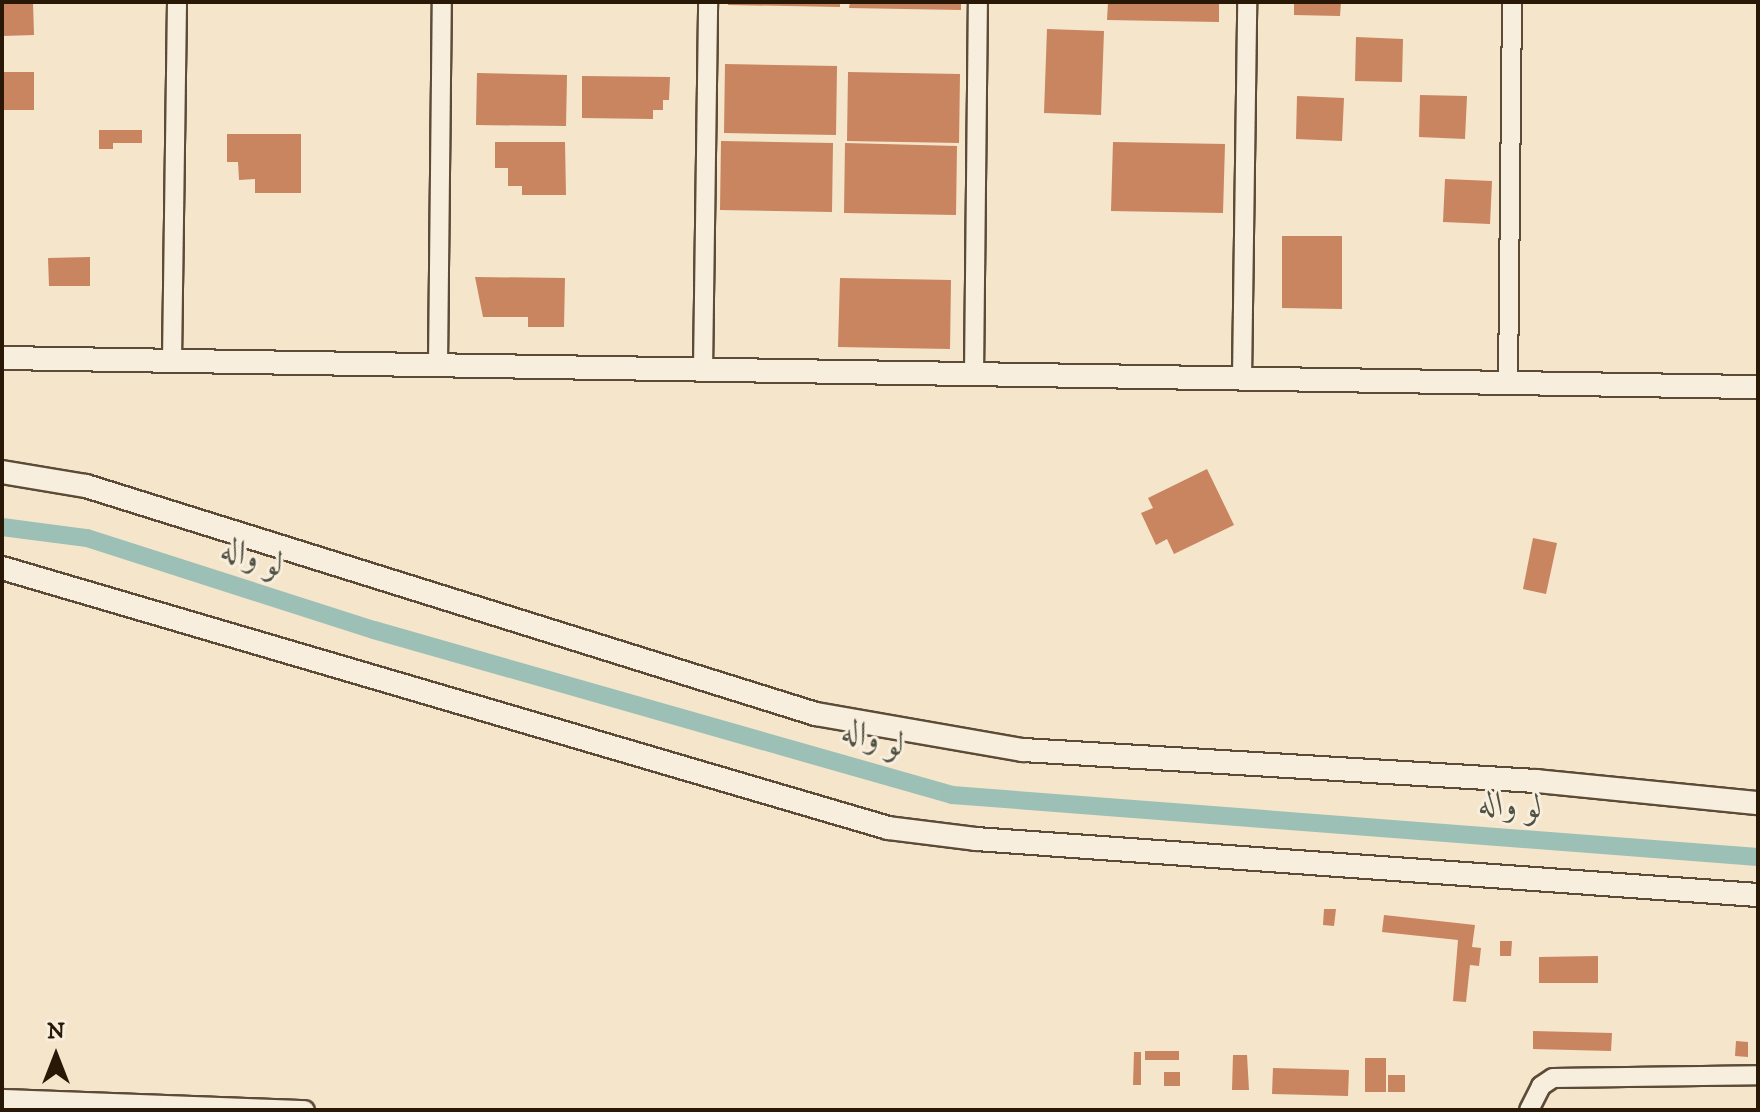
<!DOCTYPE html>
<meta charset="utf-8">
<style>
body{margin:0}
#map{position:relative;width:1760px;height:1112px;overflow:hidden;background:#f4e5cb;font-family:"IM FELL DW Pica",Amiri,serif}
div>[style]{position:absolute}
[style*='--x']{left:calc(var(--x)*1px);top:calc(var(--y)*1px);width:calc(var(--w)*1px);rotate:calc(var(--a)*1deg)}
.canal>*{height:18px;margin:-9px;padding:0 9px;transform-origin:9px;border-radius:9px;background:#9cbfb6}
.building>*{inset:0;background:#c88560}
.roads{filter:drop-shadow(2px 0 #5c4b37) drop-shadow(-2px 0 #5c4b37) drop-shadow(0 2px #5c4b37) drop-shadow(0 -2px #5c4b37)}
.minor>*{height:18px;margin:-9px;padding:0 9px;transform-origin:9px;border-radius:9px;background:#f8eedd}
.tertiary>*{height:22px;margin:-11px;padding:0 11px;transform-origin:11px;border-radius:11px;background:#f8eedd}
span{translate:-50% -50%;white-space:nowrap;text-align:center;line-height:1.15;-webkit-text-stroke:6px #f8eedd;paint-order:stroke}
.water-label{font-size:34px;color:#515244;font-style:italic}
.frame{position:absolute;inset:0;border:4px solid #291806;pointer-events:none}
.north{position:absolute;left:16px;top:1016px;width:80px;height:80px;-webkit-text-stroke:6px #f8eedd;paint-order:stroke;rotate:0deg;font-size:22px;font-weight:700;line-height:32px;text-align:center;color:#291806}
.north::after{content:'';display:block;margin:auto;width:28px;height:36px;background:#291806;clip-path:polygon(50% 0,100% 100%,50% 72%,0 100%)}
</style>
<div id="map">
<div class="canal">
<div style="--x:2;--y:527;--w:86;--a:7.4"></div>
<div style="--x:87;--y:538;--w:301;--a:17.8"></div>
<div style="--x:374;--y:630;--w:601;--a:15.93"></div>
<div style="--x:952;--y:795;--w:808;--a:4.4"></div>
</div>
<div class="building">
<div style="clip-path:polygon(2px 2px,33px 2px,34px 35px,2px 36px)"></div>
<div style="clip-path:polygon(728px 2px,840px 2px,840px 7px,728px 5px)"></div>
<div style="clip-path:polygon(850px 2px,961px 2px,961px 10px,849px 8px)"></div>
<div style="clip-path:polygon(1108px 2px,1219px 2px,1219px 22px,1107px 20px)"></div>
<div style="clip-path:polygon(1294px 2px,1341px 2px,1340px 16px,1294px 15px)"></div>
<div style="clip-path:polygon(1047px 29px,1104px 31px,1101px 115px,1044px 113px)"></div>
<div style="clip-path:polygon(1356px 37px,1403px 39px,1402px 82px,1355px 81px)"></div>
<div style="clip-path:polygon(725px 64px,837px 66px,836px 135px,724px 133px)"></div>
<div style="clip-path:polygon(2px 72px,34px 72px,34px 110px,2px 110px)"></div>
<div style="clip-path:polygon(848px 72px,960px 74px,959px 143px,847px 141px)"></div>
<div style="clip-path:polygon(477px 73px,567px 75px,566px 126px,476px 125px)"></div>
<div style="clip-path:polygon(582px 76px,670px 77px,669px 100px,663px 100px,663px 110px,653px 110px,653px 119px,582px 118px)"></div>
<div style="clip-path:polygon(1420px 95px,1467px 96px,1465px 139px,1419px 137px)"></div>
<div style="clip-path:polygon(1297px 96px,1344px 98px,1342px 141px,1296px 139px)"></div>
<div style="clip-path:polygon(99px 130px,142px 130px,142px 143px,113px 143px,113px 149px,99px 149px)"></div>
<div style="clip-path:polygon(227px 134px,301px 134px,301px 193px,255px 193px,255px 179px,239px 180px,238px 162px,227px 162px)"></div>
<div style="clip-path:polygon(721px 141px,833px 143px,832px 212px,720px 210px)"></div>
<div style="clip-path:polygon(495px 142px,565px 142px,566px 195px,522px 195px,522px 186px,508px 186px,508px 168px,495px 168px)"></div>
<div style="clip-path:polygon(1113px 142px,1225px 144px,1223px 213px,1111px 211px)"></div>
<div style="clip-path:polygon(845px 143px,957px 146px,956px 215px,844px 213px)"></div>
<div style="clip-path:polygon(1445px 179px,1492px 181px,1490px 224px,1443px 222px)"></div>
<div style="clip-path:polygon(1282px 236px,1342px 236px,1342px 309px,1282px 308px)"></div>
<div style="clip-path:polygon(90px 257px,90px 286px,49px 286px,48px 258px)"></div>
<div style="clip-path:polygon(475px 277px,565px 278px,564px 327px,528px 327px,528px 317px,483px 317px)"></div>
<div style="clip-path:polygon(840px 278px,951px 280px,950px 349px,838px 347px)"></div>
<div style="clip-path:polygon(1207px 469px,1234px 525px,1174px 554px,1167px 539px,1156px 545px,1141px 513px,1153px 508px,1148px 498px)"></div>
<div style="clip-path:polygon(1533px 538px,1557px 543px,1546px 594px,1523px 589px)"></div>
<div style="clip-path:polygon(1324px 909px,1336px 909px,1334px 926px,1323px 925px)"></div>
<div style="clip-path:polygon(1384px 915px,1475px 925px,1472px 947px,1481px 948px,1479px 966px,1470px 965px,1466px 1002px,1453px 1001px,1458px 940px,1382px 932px)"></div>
<div style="clip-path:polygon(1500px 941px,1512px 941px,1511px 956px,1500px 956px)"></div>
<div style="clip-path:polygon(1598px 956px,1598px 983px,1539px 983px,1539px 957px)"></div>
<div style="clip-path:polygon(1533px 1031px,1612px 1033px,1611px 1051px,1533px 1049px)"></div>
<div style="clip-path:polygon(1736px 1041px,1748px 1042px,1748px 1057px,1735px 1056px)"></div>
<div style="clip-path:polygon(1145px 1051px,1179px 1051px,1179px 1060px,1145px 1060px)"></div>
<div style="clip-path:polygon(1134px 1052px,1141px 1052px,1141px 1085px,1133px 1085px)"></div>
<div style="clip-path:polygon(1233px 1055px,1247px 1055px,1249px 1090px,1232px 1090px)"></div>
<div style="clip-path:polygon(1365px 1058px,1386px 1058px,1386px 1092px,1365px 1092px)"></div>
<div style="clip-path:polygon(1273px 1068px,1349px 1070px,1348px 1096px,1272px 1094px)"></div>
<div style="clip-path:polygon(1164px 1072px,1180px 1072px,1180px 1086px,1164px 1086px)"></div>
<div style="clip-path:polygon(1388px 1075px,1405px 1075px,1405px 1092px,1388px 1092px)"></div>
</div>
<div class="roads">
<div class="minor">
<div style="--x:172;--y:361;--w:359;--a:-89.2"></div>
<div style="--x:438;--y:365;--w:363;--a:-89.4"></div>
<div style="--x:703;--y:370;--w:368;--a:-89.2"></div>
<div style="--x:974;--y:375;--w:373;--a:-89.4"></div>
<div style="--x:1242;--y:379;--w:377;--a:-89.2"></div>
<div style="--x:1508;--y:384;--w:382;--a:-89.4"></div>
<div style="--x:2;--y:1099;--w:303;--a:2.1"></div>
<div style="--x:1529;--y:1110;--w:27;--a:-63"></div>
<div style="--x:1541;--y:1086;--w:14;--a:-34"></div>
<div style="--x:1553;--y:1078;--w:205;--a:-0.8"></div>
</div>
<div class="tertiary">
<div style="--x:2;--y:358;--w:1756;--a:0.95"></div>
<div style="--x:2;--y:472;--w:85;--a:9.5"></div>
<div style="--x:86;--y:486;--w:765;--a:17.35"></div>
<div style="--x:816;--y:714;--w:210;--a:9.9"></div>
<div style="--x:1023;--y:750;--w:514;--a:3.46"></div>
<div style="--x:1536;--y:781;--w:223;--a:5.7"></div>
<div style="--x:2;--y:568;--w:923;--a:16.35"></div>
<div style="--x:888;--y:828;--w:89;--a:7.1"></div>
<div style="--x:976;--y:839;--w:784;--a:4.1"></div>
</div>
</div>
<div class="water-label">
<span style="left:253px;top:558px;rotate:18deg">لو واله</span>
<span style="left:874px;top:739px;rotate:16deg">لو واله</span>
<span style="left:1511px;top:806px;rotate:4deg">لو واله</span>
</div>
<div class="frame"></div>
<div class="north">N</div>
</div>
